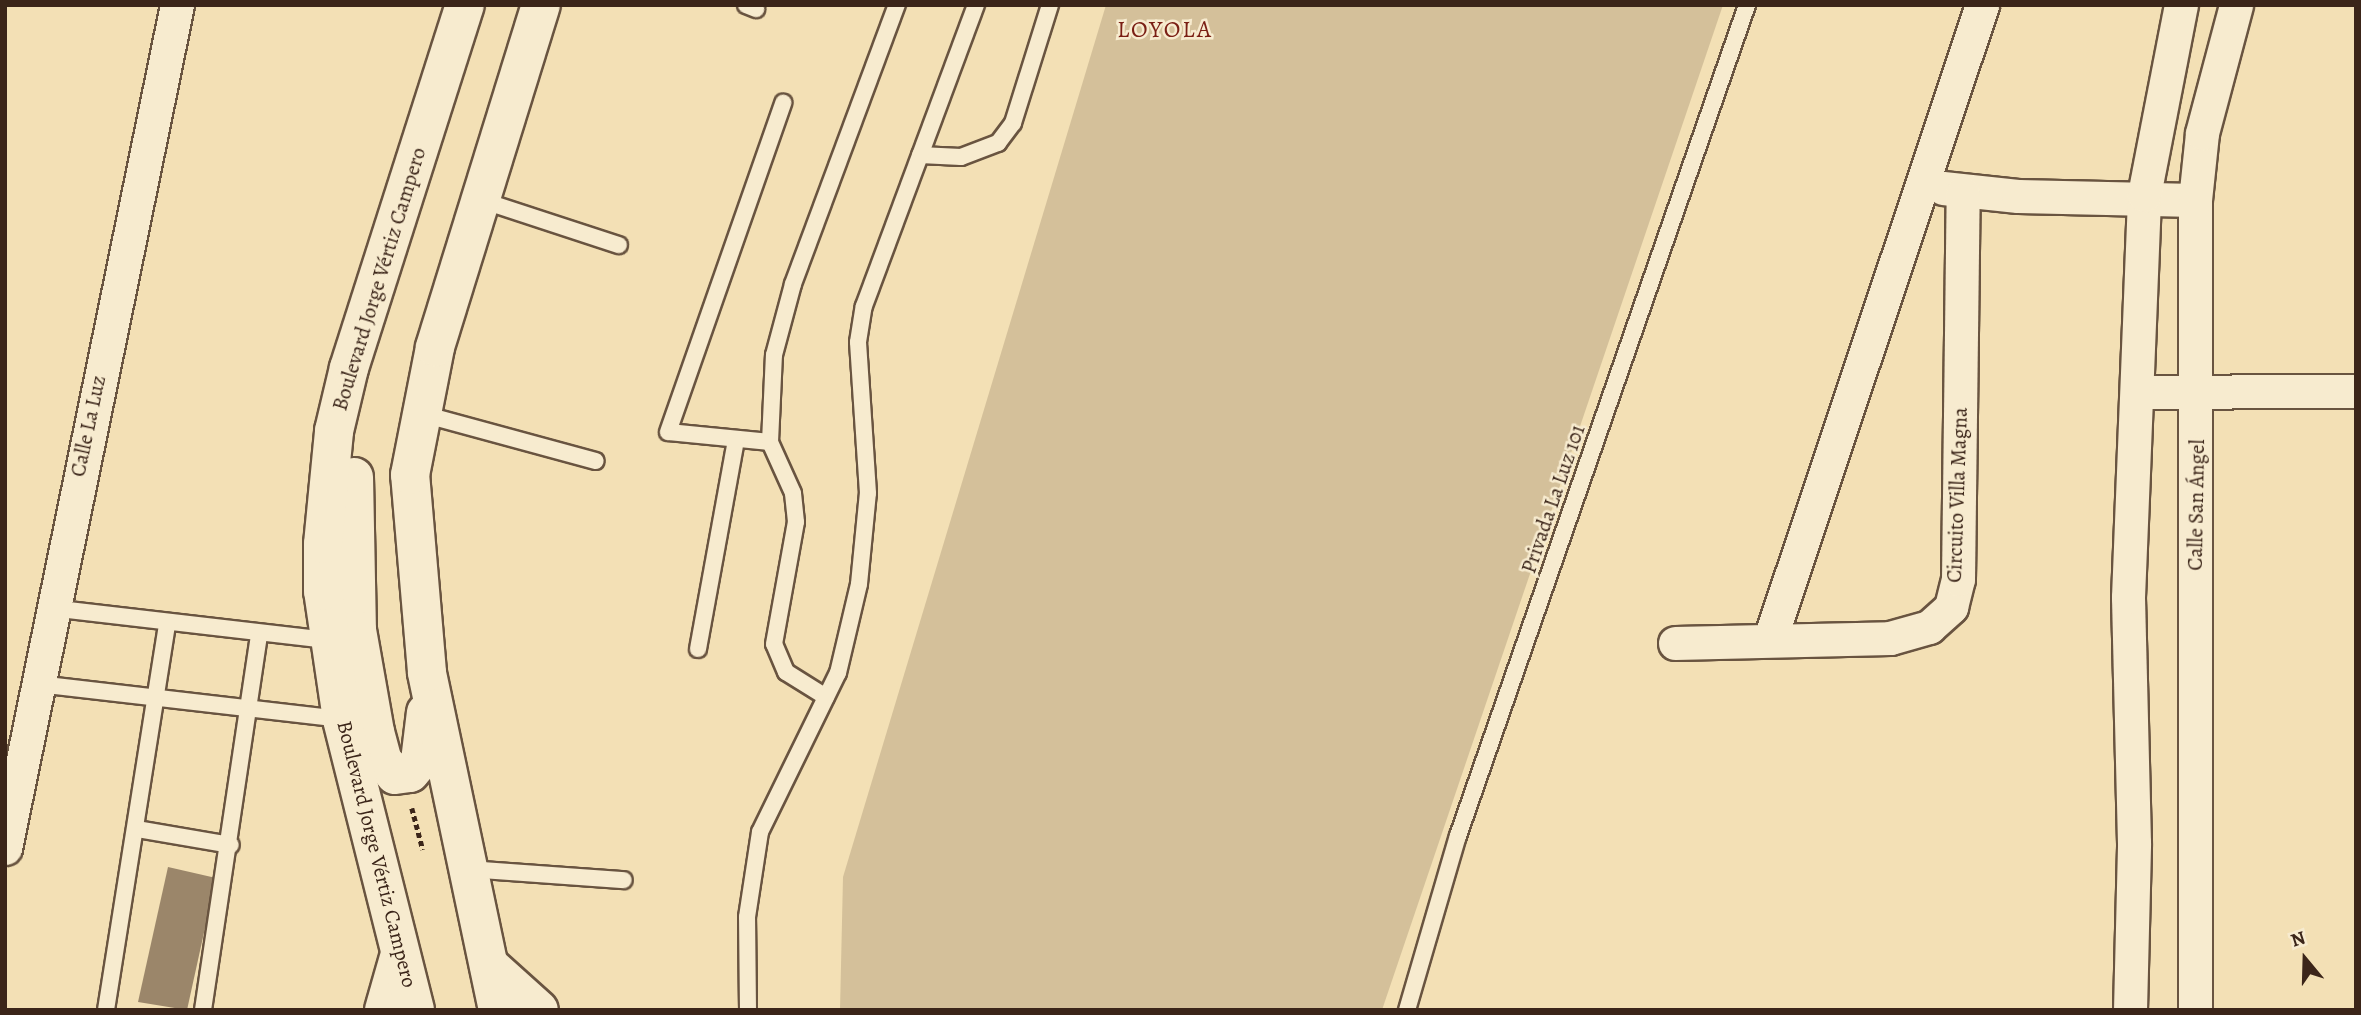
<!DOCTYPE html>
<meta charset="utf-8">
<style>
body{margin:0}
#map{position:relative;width:2361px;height:1015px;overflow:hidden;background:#f3e0b5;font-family:Alegreya,serif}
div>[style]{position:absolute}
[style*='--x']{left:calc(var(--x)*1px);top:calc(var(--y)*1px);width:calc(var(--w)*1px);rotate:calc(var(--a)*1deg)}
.green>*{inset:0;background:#d4c09a}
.building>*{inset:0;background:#9b866a}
.path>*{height:4.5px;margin-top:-2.25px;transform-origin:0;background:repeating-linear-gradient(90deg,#3b2519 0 5px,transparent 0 8.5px)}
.roads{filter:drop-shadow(2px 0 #695440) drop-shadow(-2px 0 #695440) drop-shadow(0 2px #695440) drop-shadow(0 -2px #695440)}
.lane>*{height:16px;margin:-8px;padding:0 8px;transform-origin:8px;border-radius:8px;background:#f7ebcf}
.street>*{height:33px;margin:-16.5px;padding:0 16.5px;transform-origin:16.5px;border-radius:16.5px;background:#f7ebcf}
.secondary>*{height:38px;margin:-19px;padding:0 19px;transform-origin:19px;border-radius:19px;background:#f7ebcf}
span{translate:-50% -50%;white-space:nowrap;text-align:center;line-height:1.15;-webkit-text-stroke:5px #f7ebcf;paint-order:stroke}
.street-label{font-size:21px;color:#3b2519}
.quarter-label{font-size:24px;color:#7a1f14;letter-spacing:2px}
.frame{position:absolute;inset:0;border:7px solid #3b2519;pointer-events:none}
.north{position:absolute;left:2270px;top:924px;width:70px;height:70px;-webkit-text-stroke:5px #f7ebcf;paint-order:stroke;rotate:341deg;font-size:19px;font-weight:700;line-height:28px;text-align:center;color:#3b2519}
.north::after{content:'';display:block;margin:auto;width:24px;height:32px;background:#3b2519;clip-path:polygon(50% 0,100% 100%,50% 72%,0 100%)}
</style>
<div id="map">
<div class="green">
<div style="clip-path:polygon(1106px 5px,1723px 5px,1382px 1010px,840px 1010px,843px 877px)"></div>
</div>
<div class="building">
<div style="clip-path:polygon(168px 867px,216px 878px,187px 1010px,138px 1002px)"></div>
</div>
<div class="path">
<div style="--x:412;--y:808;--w:43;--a:75.3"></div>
</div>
<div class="roads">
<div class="lane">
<div style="--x:746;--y:5;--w:11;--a:22"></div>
<div style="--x:920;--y:155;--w:41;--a:2.8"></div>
<div style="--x:961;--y:157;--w:40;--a:-21"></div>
<div style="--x:998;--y:143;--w:25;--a:-53"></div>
<div style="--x:1013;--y:123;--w:124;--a:-72.6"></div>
<div style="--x:481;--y:200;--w:145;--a:18.1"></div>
<div style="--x:419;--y:413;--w:183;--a:15.2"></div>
<div style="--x:770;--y:442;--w:102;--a:-174.4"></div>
<div style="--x:668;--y:432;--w:349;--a:-70.7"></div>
<div style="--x:51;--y:608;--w:280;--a:6.6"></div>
<div style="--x:698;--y:649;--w:213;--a:-79.7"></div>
<div style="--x:38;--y:684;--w:306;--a:6.6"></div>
<div style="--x:826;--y:697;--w:47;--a:-148"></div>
<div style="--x:786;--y:672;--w:30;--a:-113"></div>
<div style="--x:774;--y:644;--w:124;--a:-79.8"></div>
<div style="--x:796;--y:522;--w:29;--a:-96"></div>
<div style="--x:793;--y:493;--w:56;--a:-114.3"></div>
<div style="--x:770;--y:442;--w:87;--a:-87.4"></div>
<div style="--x:774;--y:355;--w:73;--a:-75"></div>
<div style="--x:793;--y:284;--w:298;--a:-69.6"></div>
<div style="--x:137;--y:829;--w:95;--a:9.7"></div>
<div style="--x:469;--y:869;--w:155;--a:4.1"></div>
<div style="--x:106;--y:1010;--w:390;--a:-81"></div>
<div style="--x:203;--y:1010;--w:379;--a:-81.5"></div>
<div style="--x:748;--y:1010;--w:93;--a:-90.6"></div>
<div style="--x:747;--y:917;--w:86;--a:-81.3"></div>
<div style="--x:760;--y:832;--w:177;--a:-63.9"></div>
<div style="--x:838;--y:673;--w:91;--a:-76.7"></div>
<div style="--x:859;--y:584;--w:91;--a:-84.4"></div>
<div style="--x:868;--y:493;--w:151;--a:-93.8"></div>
<div style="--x:858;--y:342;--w:36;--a:-81"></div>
<div style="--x:864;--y:306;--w:321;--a:-69.6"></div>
<div style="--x:1407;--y:1010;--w:181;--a:-73.7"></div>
<div style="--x:1458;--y:836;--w:880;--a:-70.82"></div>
</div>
<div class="street">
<div style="--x:1943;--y:188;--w:75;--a:6.1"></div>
<div style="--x:2018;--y:196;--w:177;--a:1.3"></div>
<div style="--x:2138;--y:392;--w:218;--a:-0.3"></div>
<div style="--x:1770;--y:639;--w:669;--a:-71.51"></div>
<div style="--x:1675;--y:643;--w:215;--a:-1.3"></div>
<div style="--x:1890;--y:638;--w:41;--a:-15.8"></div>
<div style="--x:1929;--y:627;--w:30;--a:-42"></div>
<div style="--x:1951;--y:607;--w:29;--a:-76"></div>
<div style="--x:1958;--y:579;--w:386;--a:-89.3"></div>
<div style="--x:5;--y:848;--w:860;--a:-78.47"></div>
<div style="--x:2130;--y:1010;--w:167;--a:-88.6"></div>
<div style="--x:2134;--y:843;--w:246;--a:-91.4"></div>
<div style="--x:2128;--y:597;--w:402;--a:-87.7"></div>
<div style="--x:2144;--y:195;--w:194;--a:-79"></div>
<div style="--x:2195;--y:1010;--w:810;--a:-90"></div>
<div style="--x:2195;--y:200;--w:67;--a:-84"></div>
<div style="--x:2202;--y:133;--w:132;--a:-75.1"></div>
</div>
<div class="secondary">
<div style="--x:354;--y:477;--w:153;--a:88.9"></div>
<div style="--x:357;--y:630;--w:104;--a:80"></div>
<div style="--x:375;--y:732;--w:30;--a:75"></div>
<div style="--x:383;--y:761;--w:18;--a:49"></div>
<div style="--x:395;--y:775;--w:15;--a:-8"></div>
<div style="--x:410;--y:773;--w:16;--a:-50"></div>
<div style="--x:420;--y:761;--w:49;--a:-83"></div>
<div style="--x:489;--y:965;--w:67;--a:42"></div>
<div style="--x:384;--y:1010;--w:58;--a:-74.1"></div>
<div style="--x:415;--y:1010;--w:300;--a:-104.1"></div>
<div style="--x:342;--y:719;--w:129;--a:-98.4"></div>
<div style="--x:323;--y:591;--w:47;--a:-90"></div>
<div style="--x:323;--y:544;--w:114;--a:-84.4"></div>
<div style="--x:334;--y:431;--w:65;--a:-76.6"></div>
<div style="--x:349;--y:368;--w:381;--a:-72.3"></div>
<div style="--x:498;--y:1010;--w:345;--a:-101.9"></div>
<div style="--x:427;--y:672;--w:198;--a:-94.9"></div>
<div style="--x:410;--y:475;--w:130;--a:-78.9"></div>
<div style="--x:435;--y:347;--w:358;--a:-72.8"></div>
</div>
</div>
<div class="street-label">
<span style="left:379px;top:279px;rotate:-73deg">Boulevard Jorge Vértiz Campero</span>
<span style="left:88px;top:426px;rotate:-78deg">Calle La Luz</span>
<span style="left:1957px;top:495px;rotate:-88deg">Circuito Villa Magna</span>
<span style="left:1553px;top:499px;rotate:-71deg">Privada La Luz 101</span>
<span style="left:2196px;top:505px;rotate:-89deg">Calle San Ángel</span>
<span style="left:377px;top:854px;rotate:76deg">Boulevard Jorge Vértiz Campero</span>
</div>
<div class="quarter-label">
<span style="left:1165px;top:30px">LOYOLA</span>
</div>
<div class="frame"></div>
<div class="north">N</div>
</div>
